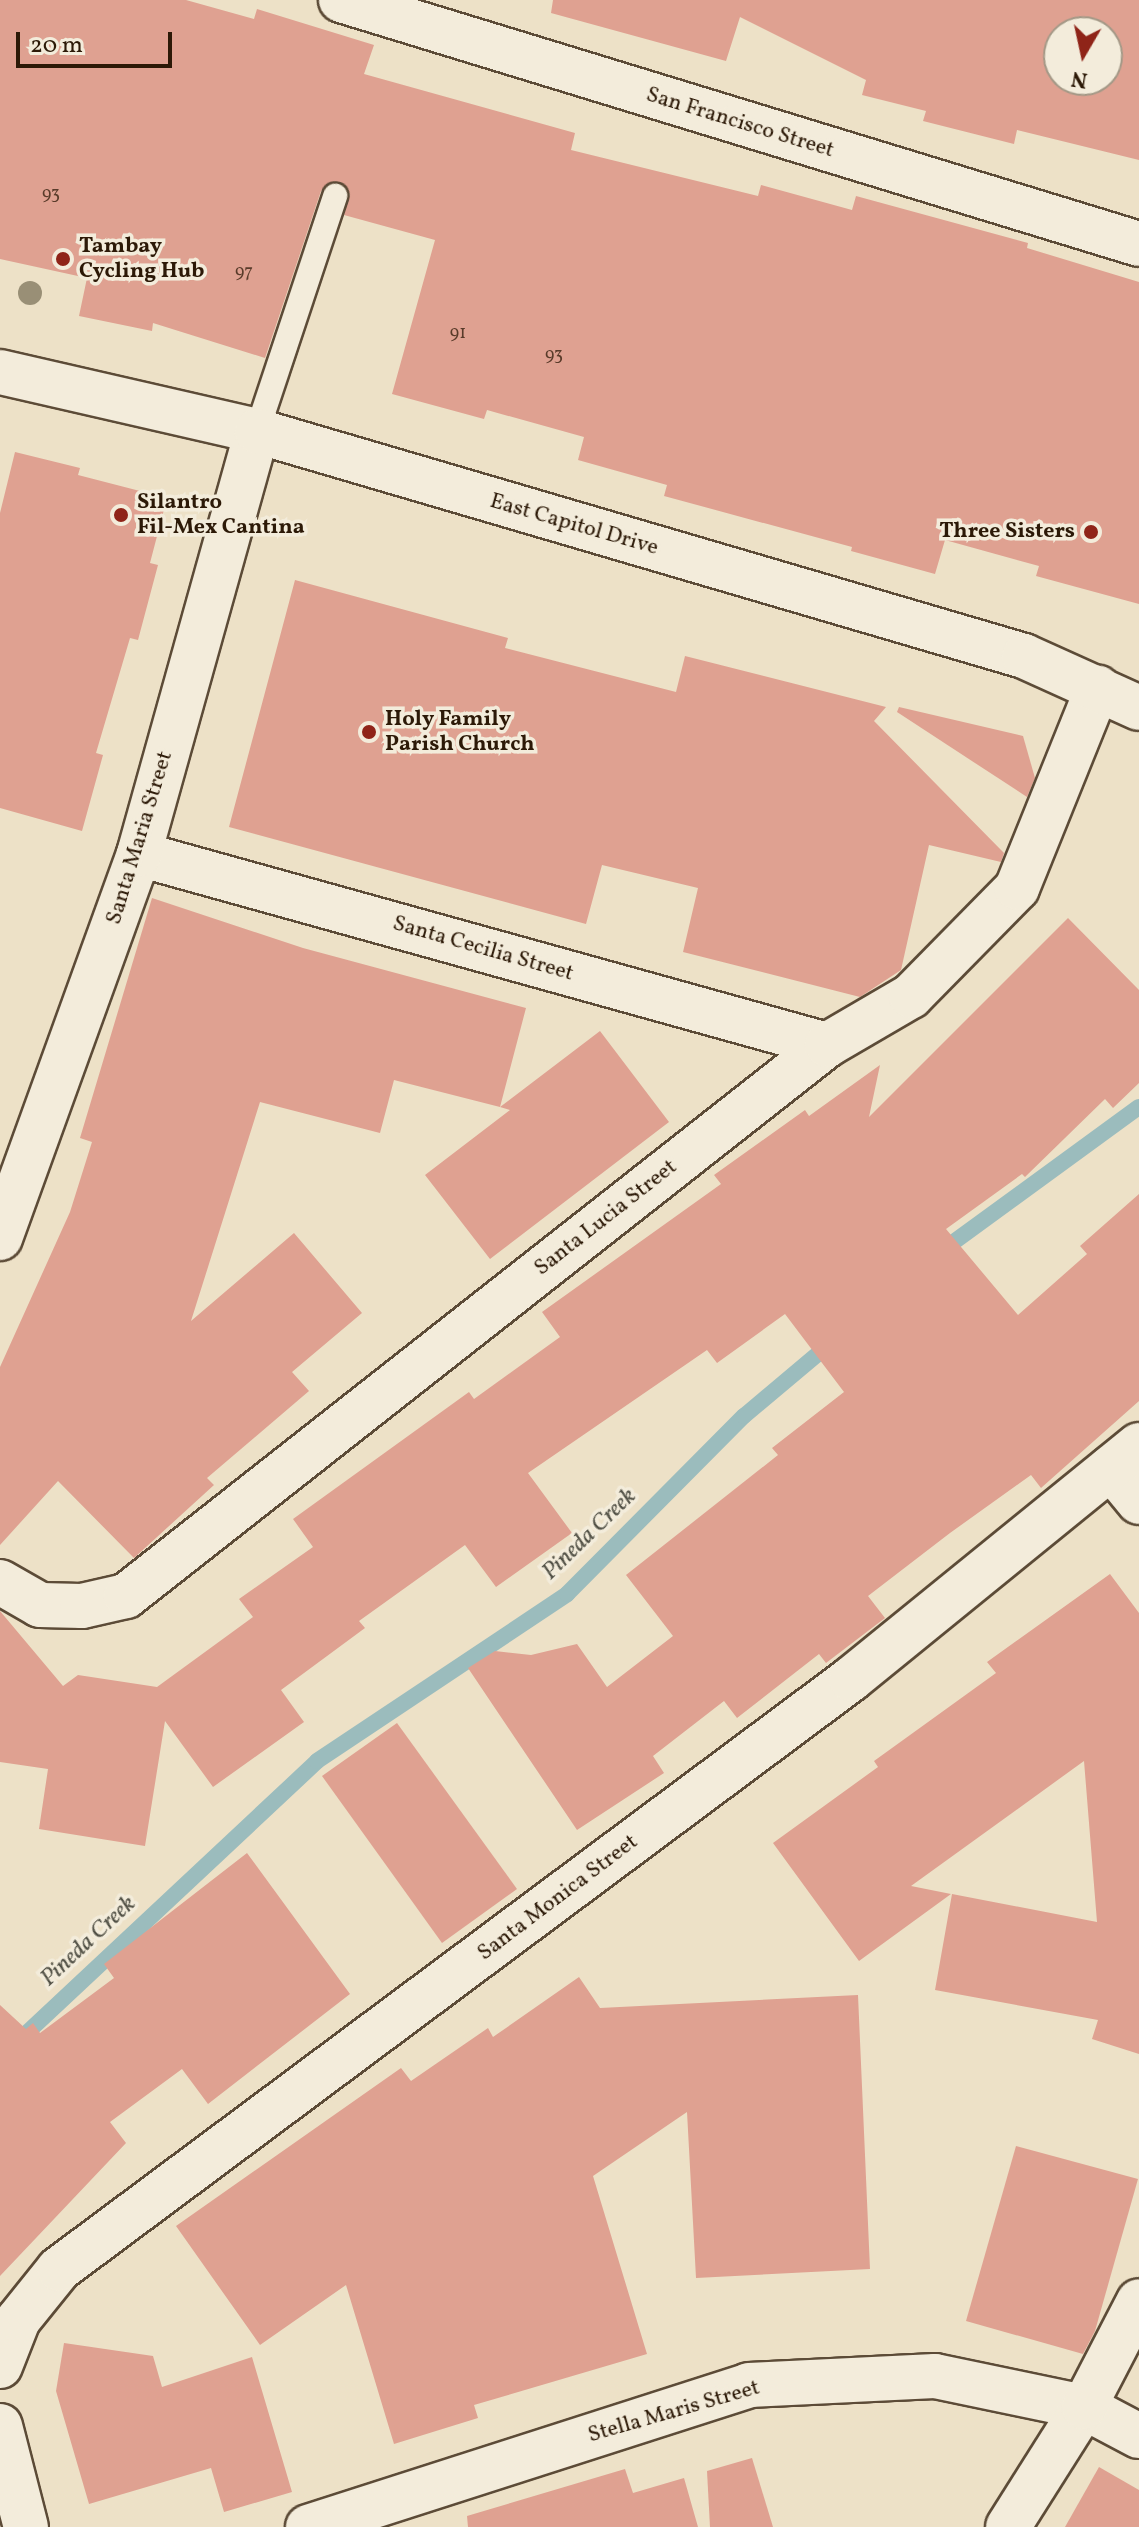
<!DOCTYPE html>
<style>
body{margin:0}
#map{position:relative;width:1139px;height:2527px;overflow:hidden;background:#ede1c7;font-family:Vollkorn,serif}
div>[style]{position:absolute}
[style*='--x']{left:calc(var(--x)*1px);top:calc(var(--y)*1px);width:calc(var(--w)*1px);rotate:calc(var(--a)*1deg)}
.stream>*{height:16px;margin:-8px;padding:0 8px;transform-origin:8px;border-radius:8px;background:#9bbcbd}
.building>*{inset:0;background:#dfa191}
.roads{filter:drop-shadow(2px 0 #5c4b37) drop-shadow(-2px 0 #5c4b37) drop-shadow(0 2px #5c4b37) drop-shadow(0 -2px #5c4b37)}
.lane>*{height:24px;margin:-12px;padding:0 12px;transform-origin:12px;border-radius:12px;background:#f3ecdb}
.street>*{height:44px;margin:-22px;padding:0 22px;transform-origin:22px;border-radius:22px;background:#f3ecdb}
.secondary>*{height:44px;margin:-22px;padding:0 22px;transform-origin:22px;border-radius:22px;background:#f3ecdb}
.trees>*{width:24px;height:24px;margin:-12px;border-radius:50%;background:#998f76}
.dots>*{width:22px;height:22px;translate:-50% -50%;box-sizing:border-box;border:4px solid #f3ecdb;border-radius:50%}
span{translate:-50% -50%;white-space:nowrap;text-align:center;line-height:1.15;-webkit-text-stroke:7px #f3ecdb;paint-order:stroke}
.number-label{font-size:18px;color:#593b2a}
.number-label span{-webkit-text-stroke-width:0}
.street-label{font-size:22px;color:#2c1907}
.poi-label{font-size:22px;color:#2c1907;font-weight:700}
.left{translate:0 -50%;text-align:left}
.right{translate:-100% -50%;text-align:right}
.water-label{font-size:24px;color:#535247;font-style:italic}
.north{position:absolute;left:1043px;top:16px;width:80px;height:80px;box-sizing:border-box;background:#f3ecdb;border:2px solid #a39886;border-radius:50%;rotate:189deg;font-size:22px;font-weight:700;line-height:32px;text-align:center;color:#2c1907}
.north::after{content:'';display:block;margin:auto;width:28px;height:36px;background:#8f2418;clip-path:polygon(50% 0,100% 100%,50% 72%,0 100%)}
.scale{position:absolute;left:16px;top:32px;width:156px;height:36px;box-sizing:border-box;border:4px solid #2c1907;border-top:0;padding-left:10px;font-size:24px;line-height:28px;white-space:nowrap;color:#2c1907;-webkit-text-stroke:6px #f3ecdb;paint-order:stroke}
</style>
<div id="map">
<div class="stream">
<div style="--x:940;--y:1252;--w:246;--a:-36.1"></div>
<div style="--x:0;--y:2058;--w:434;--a:-43.1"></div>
<div style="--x:317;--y:1761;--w:301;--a:-33.7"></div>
<div style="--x:567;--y:1594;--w:251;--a:-45.2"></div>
<div style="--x:744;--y:1416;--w:116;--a:-40.1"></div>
</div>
<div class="building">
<div style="clip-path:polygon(0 0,186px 0,254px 19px,257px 9px,374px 45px,364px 74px,575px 133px,571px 150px,758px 196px,761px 185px,852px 210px,856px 196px,1028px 243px,1027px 248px,1139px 282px,1139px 604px,1036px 576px,1039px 566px,945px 540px,935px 574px,851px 551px,852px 547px,664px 496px,667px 485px,578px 460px,584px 437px,487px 410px,484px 419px,392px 394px,435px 240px,344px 215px,350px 194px,339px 182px,321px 191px,265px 358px,153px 323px,152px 331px,79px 316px,87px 278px,0 259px)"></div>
<div style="clip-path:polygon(evenodd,553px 0,1139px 0,1139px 160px,1017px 130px,1014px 144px,923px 121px,926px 111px,862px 95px,866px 80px,740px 17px,726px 61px,551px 13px,553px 0,1059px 32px,1107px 32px,1107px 80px,1059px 80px,1059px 32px)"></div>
<div style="clip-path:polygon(15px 452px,80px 468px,78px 475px,167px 498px,150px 563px,158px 565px,138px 640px,130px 638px,96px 753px,103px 755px,82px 831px,0 808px,0 513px)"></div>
<div style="clip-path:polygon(295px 580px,508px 638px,505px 648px,676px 692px,685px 656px,886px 707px,874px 721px,1004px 853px,1001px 862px,929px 845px,901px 970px,860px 997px,683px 952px,698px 888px,602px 865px,586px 924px,229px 827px)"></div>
<div style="clip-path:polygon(899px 707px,1023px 736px,1035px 778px,1027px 797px,897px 712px)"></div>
<div style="clip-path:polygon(152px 898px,303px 948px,526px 1008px,500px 1107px,394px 1080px,380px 1133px,260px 1102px,191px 1321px,294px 1233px,362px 1313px,292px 1372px,309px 1391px,207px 1478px,214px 1485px,134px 1558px,58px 1481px,0 1545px,0 1367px,70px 1212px,92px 1142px,80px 1138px)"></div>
<div style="clip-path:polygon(1068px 918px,1139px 990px,1139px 1083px,1113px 1108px,1105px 1099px,1025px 1177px,1022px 1174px,946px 1229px,1018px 1315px,1087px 1254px,1080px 1246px,1139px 1194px,1139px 1401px,1041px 1488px,1031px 1475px,950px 1533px,868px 1596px,885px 1618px,826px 1663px,819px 1654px,737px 1718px,724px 1701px,653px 1756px,664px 1773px,577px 1830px,468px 1668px,495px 1651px,531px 1655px,577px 1644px,607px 1687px,673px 1636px,626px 1575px,778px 1455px,772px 1448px,844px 1392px,785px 1314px,717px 1363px,707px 1350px,528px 1473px,572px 1533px,496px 1587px,465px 1545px,359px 1621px,365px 1628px,281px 1690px,304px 1722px,213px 1787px,165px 1721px,145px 1846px,39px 1829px,48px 1769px,0 1762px,0 1611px,63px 1686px,78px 1675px,157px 1687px,253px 1617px,239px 1599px,313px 1547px,293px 1519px,469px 1392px,474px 1399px,560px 1337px,542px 1312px,721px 1184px,714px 1175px,805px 1110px,809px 1116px,880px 1065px,869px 1117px)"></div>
<div style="clip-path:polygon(600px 1031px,669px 1122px,490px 1259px,425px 1175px,510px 1110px,500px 1107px)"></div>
<div style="clip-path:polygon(1110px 1574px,1139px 1613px,1139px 2054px,1092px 2039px,1098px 2020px,935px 1990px,952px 1894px,1097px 1922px,1084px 1761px,911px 1886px,951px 1894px,859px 1961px,773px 1843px,878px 1767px,874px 1761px,996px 1673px,987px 1662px)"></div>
<div style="clip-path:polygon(397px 1723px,517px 1889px,442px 1943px,322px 1776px)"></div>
<div style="clip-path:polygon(247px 1853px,350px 1994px,208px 2104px,182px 2069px,110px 2122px,126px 2143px,0 2276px,0 2005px,26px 2029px,33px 2023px,40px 2033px,114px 1978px,104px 1964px)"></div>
<div style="clip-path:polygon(579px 1977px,600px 2008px,858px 1995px,870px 2269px,696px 2278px,687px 2112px,593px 2176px,647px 2354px,474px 2405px,478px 2418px,394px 2444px,346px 2285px,260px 2345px,176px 2226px,401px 2068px,411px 2081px,488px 2028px,493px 2037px)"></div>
<div style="clip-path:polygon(1016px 2146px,1138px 2179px,1095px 2331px,1083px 2354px,966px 2321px)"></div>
<div style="clip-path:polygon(64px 2343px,153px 2356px,162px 2387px,252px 2357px,292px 2492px,224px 2512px,211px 2468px,89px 2504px,56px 2391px)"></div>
<div style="clip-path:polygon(752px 2458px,773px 2527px,710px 2527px,707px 2471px)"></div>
<div style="clip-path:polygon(1099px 2467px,1139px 2490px,1139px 2527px,1065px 2527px)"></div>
<div style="clip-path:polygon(625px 2469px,633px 2493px,684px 2478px,698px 2527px,468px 2527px,467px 2516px)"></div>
</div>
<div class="roads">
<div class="lane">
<div style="--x:257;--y:431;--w:248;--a:-71.6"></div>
</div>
<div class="street">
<div style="--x:341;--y:0;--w:834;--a:17"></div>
<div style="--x:139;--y:854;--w:714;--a:15.52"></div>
<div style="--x:0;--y:1238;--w:408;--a:-70.1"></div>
<div style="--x:139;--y:854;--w:439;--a:-74.4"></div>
<div style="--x:1111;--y:1468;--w:44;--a:50.5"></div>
<div style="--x:0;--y:1582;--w:46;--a:29.9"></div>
<div style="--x:40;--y:1605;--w:42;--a:1.4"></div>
<div style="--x:82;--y:1606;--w:45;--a:-12.8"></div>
<div style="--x:126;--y:1596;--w:892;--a:-38.17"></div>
<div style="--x:827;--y:1045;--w:97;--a:-30.3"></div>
<div style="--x:911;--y:996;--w:151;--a:-45.5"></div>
<div style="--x:1017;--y:888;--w:216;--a:-68"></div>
<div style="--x:0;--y:2366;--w:49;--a:-68.6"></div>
<div style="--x:18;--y:2320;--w:65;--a:-51.2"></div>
<div style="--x:59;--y:2269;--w:988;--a:-36.68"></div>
<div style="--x:851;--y:1679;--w:371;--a:-39.1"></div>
<div style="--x:0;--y:2426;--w:104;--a:75.6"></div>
<div style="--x:308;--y:2527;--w:463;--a:-17.8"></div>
<div style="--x:749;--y:2385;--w:186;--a:-2.8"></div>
<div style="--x:935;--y:2376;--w:152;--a:11.8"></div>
<div style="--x:1084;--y:2407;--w:62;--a:27.8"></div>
<div style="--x:1008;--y:2527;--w:142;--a:-57.7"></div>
<div style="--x:1084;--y:2407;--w:119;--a:-62.6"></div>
</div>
<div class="secondary">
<div style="--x:0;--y:372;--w:264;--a:12.9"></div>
<div style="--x:257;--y:431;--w:799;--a:16.35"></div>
<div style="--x:1024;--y:656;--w:126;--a:24.3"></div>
</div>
</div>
<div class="trees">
<div style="left:30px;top:293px"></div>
</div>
<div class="dots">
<div style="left:63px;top:259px;background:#8f2418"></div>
<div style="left:121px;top:515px;background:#8f2418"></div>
<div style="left:1091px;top:532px;background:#8f2418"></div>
<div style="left:369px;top:732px;background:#8f2418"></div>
</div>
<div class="number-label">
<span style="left:51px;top:195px">93</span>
<span style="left:244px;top:273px">97</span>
<span style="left:458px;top:334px">91</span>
<span style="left:554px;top:356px">93</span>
</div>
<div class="street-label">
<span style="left:740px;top:123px;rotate:17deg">San Francisco Street</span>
<span style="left:574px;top:525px;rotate:16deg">East Capitol Drive</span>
<span style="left:140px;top:838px;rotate:-73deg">Santa Maria Street</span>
<span style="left:483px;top:949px;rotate:16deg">Santa Cecilia Street</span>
<span style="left:606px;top:1218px;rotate:-38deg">Santa Lucia Street</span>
<span style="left:558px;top:1898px;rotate:-37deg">Santa Monica Street</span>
<span style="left:674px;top:2412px;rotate:-16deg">Stella Maris Street</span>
</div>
<div class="poi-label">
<span class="left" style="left:79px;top:259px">Tambay<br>Cycling Hub</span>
<span class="left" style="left:137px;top:515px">Silantro<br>Fil-Mex Cantina</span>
<span class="right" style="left:1075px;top:532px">Three Sisters</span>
<span class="left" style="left:385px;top:732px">Holy Family<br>Parish Church</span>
</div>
<div class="water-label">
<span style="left:590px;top:1535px;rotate:-44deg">Pineda Creek</span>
<span style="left:89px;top:1942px;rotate:-43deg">Pineda Creek</span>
</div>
<div class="north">N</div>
<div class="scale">20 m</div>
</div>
